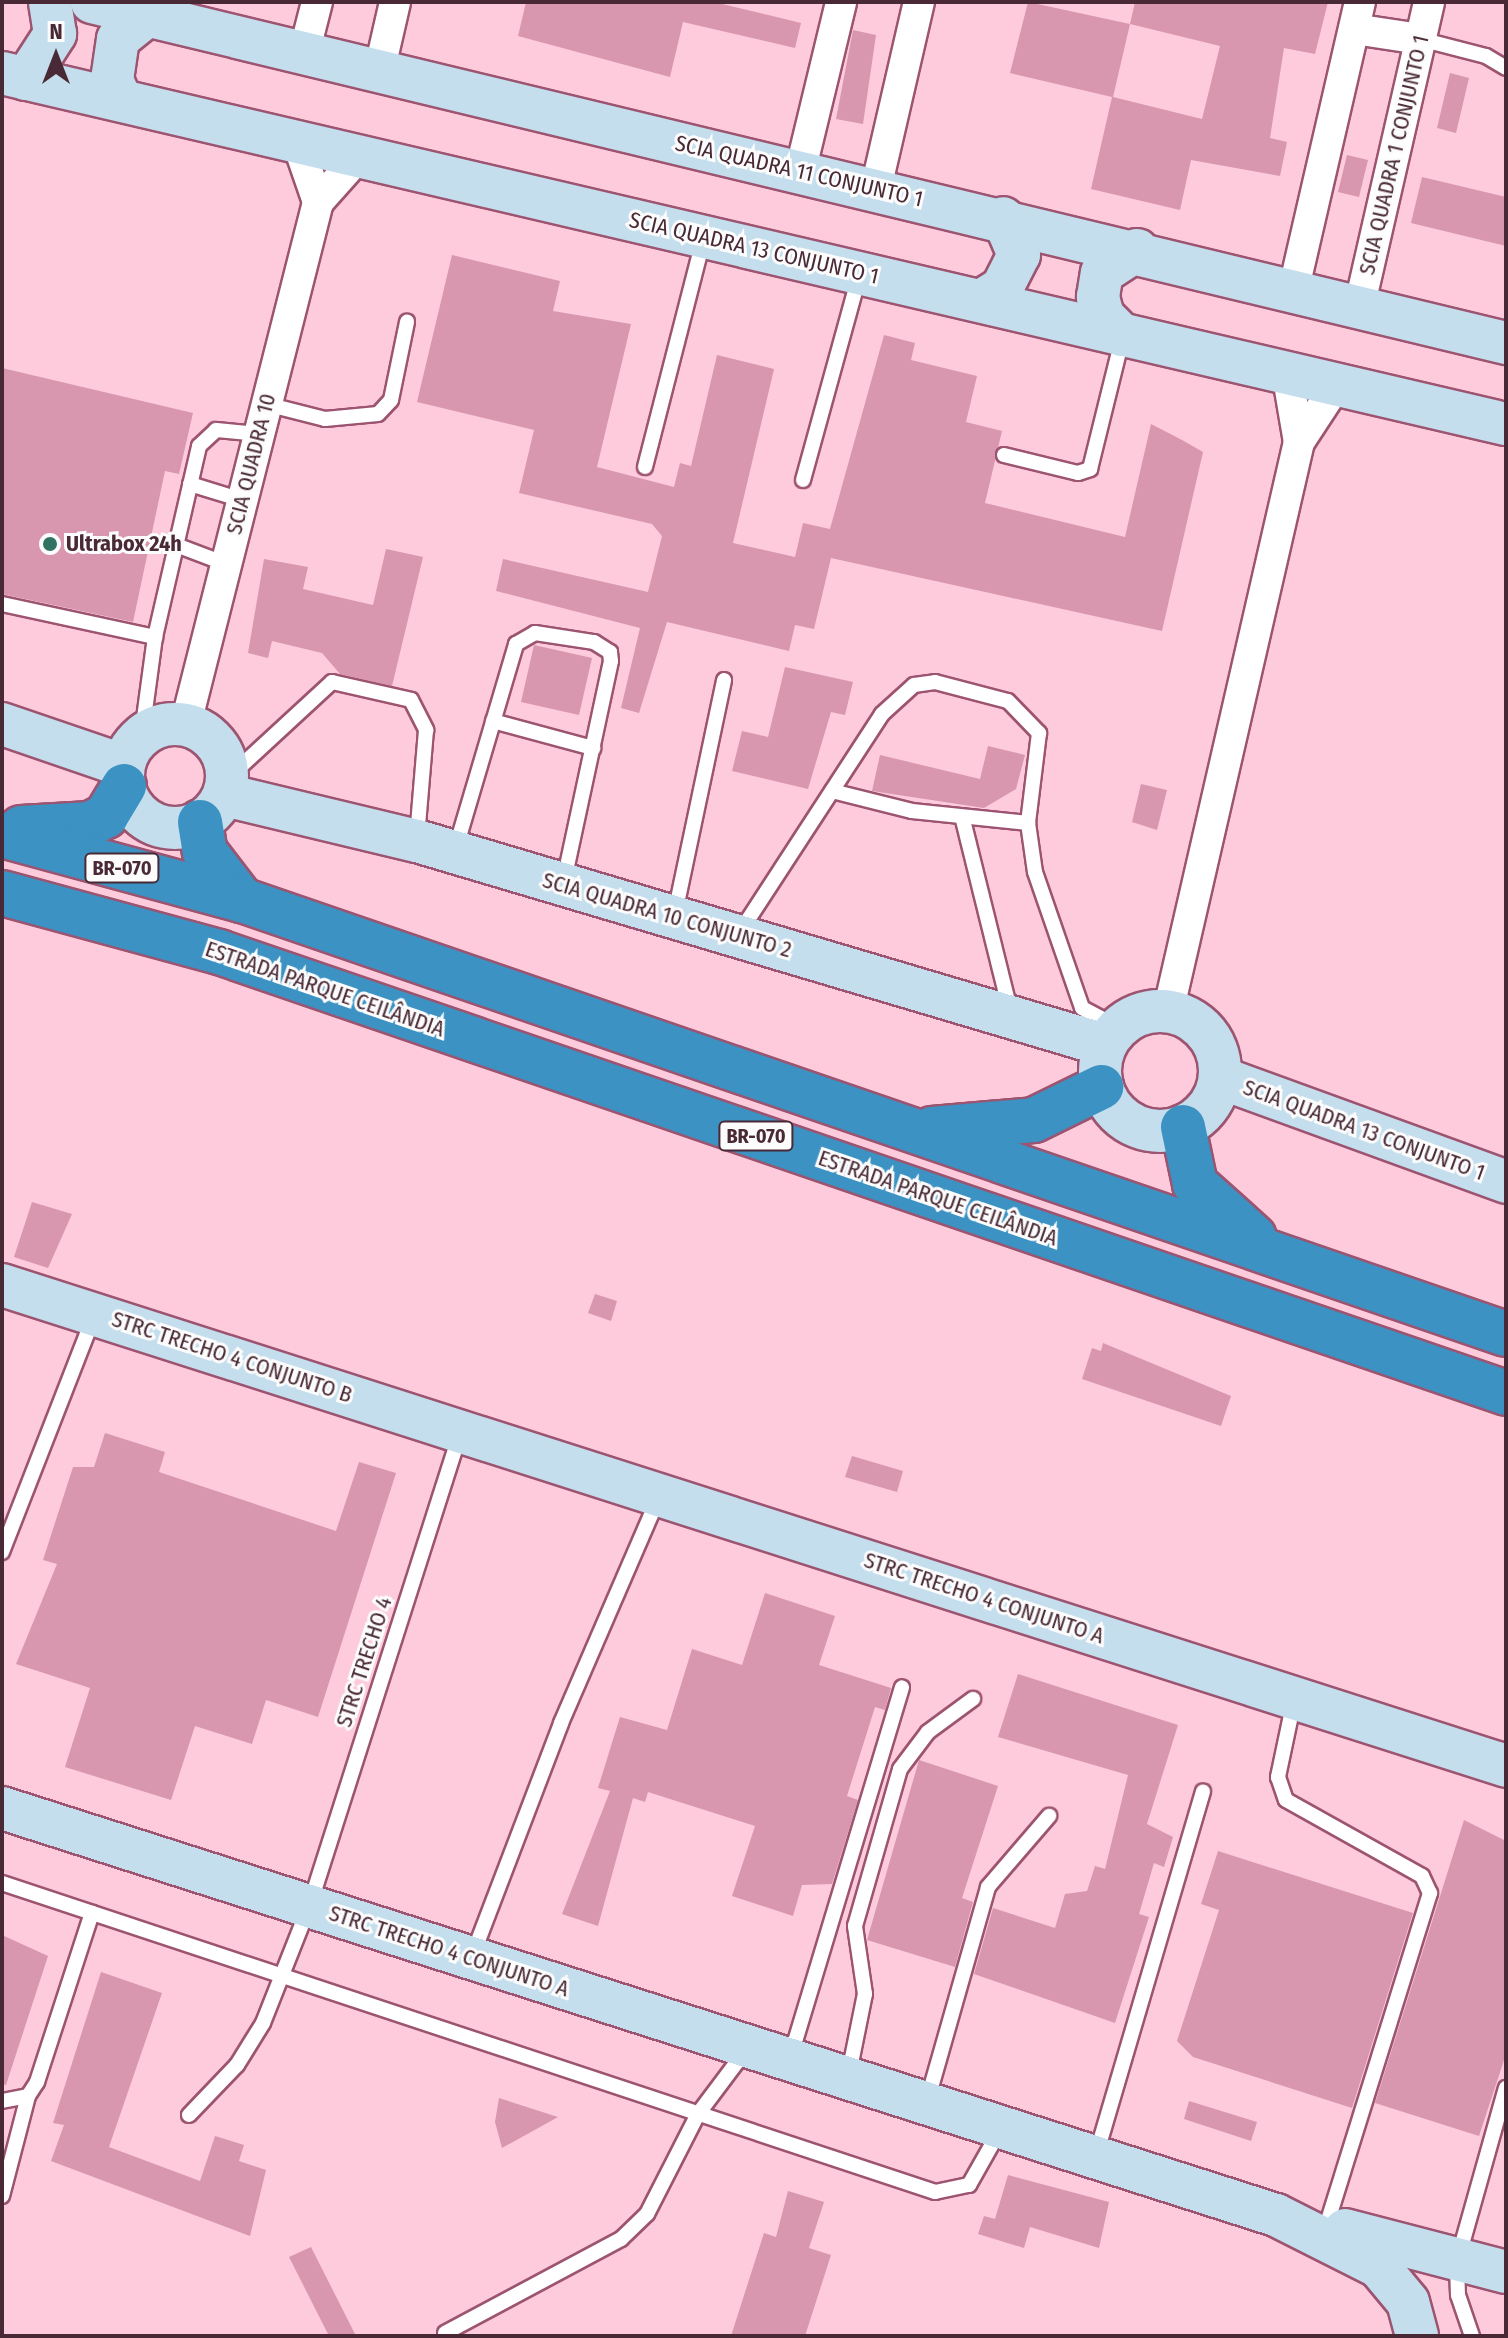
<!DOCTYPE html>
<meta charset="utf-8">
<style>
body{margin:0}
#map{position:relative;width:1508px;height:2338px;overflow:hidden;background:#fdcbdc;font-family:"Fira Sans Condensed",sans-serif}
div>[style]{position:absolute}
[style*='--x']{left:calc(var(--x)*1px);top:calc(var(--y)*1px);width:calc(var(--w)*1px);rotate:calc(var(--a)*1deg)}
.building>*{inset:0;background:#d897ae}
.roads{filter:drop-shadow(2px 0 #9c5470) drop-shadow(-2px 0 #9c5470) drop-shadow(0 2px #9c5470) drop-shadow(0 -2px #9c5470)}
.lane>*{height:14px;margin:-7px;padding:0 7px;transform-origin:7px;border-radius:7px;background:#fff}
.street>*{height:30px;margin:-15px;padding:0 15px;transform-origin:15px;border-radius:15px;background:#fff}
.secondary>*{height:42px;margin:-21px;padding:0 21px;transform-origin:21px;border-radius:21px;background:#c4deed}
.secondary>.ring{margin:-21px;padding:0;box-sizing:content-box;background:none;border:42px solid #c4deed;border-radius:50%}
.highway>*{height:44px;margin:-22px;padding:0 22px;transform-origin:22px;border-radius:22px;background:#3c92c2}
.dots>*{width:22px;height:22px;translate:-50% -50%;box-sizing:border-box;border:4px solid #fcfcfc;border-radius:50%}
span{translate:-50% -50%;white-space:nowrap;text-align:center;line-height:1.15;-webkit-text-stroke:6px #fcfcfc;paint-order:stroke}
.shield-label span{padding:2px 6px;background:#fcfcfc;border:2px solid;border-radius:6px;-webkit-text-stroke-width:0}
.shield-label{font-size:20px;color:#492935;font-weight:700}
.street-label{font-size:22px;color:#492935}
.poi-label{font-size:22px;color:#492935;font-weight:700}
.left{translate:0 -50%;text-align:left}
.frame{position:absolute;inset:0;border:4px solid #492935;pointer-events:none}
.north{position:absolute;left:16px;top:16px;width:80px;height:80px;-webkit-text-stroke:6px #fcfcfc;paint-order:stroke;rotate:0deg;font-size:22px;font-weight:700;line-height:32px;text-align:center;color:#492935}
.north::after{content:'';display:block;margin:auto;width:28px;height:36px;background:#492935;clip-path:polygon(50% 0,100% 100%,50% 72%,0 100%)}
</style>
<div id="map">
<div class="building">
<div style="clip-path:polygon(526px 2px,714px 2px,801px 23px,795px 48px,683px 22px,670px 77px,518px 36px)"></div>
<div style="clip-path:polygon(evenodd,1028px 2px,1130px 24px,1135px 2px,1328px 2px,1315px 54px,1284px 48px,1270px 138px,1287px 142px,1280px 176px,1191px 160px,1180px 210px,1091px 189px,1112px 97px,1010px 73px,1028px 2px,1130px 24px,1220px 46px,1202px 119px,1113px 97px,1130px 24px)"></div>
<div style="clip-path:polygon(853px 30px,876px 35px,863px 124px,836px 119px)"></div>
<div style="clip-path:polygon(1450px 73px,1469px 78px,1456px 133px,1437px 128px)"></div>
<div style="clip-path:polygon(1347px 155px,1368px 160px,1359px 197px,1338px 192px)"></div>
<div style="clip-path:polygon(1422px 177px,1506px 197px,1506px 246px,1411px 223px)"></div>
<div style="clip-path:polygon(452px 255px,560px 281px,553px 311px,631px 324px,597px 467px,674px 487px,680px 463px,691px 466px,717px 355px,774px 369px,733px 543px,795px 557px,803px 523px,830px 529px,884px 335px,915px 343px,911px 360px,977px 376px,966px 422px,1002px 431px,985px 503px,1125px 537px,1151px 424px,1182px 440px,1203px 452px,1162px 631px,831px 558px,814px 629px,795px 625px,789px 651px,667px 622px,639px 713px,621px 708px,640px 628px,496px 591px,503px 559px,648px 592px,662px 536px,652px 524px,519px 493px,534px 430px,417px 402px)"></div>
<div style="clip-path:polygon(2px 368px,193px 413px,179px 474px,165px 471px,133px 622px,2px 594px)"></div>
<div style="clip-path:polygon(386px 549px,423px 557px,392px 686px,340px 674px,322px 653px,272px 641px,268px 658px,248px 653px,264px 559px,308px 567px,303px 589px,373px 605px)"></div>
<div style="clip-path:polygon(534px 645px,592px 658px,579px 715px,521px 702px)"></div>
<div style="clip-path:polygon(785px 667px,853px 682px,845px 715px,831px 712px,808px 789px,732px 771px,742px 731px,768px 737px)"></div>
<div style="clip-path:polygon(988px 746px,1025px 755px,1016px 789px,984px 808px,872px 791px,880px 755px,980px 779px)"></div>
<div style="clip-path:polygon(1141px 784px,1167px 790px,1157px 830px,1132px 822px)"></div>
<div style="clip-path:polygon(32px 1202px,72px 1214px,48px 1268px,14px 1257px)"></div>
<div style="clip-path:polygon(595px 1294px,617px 1301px,611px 1321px,588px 1313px)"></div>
<div style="clip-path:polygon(1103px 1343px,1231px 1396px,1221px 1426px,1082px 1379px,1092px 1348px,1101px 1351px)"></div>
<div style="clip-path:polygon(105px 1433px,165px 1452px,159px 1472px,336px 1531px,359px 1462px,396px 1473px,318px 1717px,266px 1700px,252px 1744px,195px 1726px,171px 1800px,65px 1767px,90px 1688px,16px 1664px,57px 1564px,43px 1560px,73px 1467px,94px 1467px)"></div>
<div style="clip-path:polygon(852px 1456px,903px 1471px,897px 1492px,845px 1477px)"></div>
<div style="clip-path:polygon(765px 1593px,835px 1616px,819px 1665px,891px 1688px,885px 1710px,875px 1707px,847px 1796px,858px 1800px,832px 1884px,802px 1885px,793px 1916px,732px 1896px,755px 1826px,648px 1792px,645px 1802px,633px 1798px,598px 1926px,562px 1914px,610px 1791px,598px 1788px,620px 1717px,667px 1730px,692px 1649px,742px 1665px)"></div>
<div style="clip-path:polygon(1018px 1674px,1178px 1725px,1147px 1824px,1173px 1837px,1164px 1867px,1154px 1863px,1139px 1914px,1149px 1917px,1115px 2023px,974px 1974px,993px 1908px,1055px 1928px,1065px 1894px,1087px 1891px,1095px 1866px,1105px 1869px,1128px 1775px,998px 1737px)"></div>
<div style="clip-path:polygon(919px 1760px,998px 1786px,962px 1898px,973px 1902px,955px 1967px,867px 1940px)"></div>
<div style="clip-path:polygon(1464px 1820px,1506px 1841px,1506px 2054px,1479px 2136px,1375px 2103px)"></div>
<div style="clip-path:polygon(1218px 1851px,1413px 1913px,1352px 2108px,1193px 2057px,1177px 2041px,1219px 1910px,1201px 1904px)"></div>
<div style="clip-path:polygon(2px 1935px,48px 1956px,6px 2085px,2px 2084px)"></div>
<div style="clip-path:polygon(101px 1972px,162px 1993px,109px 2147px,200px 2181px,215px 2136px,244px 2145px,239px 2161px,266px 2170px,250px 2236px,51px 2161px,64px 2125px,53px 2123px)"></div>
<div style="clip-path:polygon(499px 2098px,558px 2117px,502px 2148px,495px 2122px)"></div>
<div style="clip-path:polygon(1189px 2101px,1257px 2122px,1251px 2141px,1184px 2119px)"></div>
<div style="clip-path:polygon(1008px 2175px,1109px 2202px,1099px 2248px,1030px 2227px,1024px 2248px,978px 2234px,984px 2216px,995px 2219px)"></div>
<div style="clip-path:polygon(788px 2191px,824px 2202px,809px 2248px,831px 2255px,805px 2336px,731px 2336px,764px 2233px,776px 2237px)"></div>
<div style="clip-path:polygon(311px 2247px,356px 2336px,329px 2336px,289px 2257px)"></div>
</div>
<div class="roads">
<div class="lane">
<div style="--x:1420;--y:39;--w:68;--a:14.4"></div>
<div style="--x:1486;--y:56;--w:23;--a:31"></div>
<div style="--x:266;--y:404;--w:61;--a:14.3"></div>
<div style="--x:325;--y:419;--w:53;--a:-5.4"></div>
<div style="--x:378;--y:414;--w:19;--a:-47"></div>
<div style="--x:391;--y:400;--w:80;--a:-78.4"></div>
<div style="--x:1004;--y:455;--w:76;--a:13.7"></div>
<div style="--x:1078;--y:473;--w:13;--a:-18"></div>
<div style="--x:1090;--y:469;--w:133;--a:-76.1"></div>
<div style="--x:645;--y:467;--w:233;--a:-75.6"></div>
<div style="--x:803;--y:480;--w:211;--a:-74.6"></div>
<div style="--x:190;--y:484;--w:54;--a:17.1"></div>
<div style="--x:176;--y:545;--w:53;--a:20.8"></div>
<div style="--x:2;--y:604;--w:157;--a:12.2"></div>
<div style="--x:493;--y:721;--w:104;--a:15.1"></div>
<div style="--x:142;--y:733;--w:97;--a:-82.3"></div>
<div style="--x:155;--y:637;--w:196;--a:-77"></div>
<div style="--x:199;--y:446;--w:23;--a:-43"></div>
<div style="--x:216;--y:430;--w:42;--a:5.4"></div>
<div style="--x:229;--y:777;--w:140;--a:-42.7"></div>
<div style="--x:332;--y:682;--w:81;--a:12.8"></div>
<div style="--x:411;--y:700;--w:34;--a:63"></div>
<div style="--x:426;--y:730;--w:107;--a:94.8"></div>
<div style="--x:832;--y:791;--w:82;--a:14"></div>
<div style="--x:912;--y:811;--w:117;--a:5.9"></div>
<div style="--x:963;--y:820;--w:196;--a:76.1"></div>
<div style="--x:456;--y:847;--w:212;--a:-73.5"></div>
<div style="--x:516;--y:644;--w:22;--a:-30"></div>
<div style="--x:535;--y:633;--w:60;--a:8.7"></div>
<div style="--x:594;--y:642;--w:19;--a:32"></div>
<div style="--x:610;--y:652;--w:9;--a:84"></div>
<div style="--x:611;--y:661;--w:224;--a:102.1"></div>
<div style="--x:675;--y:913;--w:238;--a:-78.1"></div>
<div style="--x:740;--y:932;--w:260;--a:-56.9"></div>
<div style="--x:882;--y:714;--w:43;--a:-42.2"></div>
<div style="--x:914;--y:685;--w:21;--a:-8"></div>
<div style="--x:935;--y:682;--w:75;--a:14.6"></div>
<div style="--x:1008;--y:701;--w:45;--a:45.9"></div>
<div style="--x:1039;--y:733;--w:91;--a:97"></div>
<div style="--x:1028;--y:823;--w:49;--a:81.9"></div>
<div style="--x:1035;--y:872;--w:144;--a:70.9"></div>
<div style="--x:1082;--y:1008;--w:41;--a:27.8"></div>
<div style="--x:2;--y:1552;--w:251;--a:-68.7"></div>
<div style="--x:1294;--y:1701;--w:78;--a:101.9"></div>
<div style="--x:1278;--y:1777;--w:24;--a:71"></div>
<div style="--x:1286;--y:1800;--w:156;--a:29.2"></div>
<div style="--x:1422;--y:1876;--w:19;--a:65"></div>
<div style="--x:1430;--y:1893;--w:357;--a:107.3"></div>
<div style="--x:2;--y:1883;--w:983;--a:18.32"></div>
<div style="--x:935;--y:2192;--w:35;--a:-12"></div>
<div style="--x:969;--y:2185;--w:61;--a:-60.5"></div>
<div style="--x:473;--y:1954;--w:247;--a:-69.1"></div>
<div style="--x:561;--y:1723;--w:244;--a:-66.6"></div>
<div style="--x:791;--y:2055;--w:384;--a:-73.2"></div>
<div style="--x:849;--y:2073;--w:81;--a:-78.6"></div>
<div style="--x:865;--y:1994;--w:69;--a:-98.4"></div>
<div style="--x:855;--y:1926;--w:163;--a:-74"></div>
<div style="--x:900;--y:1769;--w:46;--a:-52.9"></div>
<div style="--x:928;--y:1732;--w:56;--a:-36.3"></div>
<div style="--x:928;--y:2098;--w:219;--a:-74.1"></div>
<div style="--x:988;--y:1887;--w:94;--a:-49.3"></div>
<div style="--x:2;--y:2101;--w:26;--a:-11"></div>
<div style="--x:28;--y:2096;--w:17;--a:-57"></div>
<div style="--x:37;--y:2082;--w:178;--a:-72"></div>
<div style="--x:189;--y:2115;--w:69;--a:-46.2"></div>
<div style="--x:237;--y:2065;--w:49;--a:-58.2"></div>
<div style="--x:263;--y:2023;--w:125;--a:-68.4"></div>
<div style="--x:309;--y:1907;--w:497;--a:-72.3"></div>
<div style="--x:1096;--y:2155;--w:379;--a:-73.6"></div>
<div style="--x:2;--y:2196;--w:103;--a:-75.4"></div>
<div style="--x:445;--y:2333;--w:200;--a:-28.1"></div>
<div style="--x:621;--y:2239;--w:36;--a:-44"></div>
<div style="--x:647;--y:2214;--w:112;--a:-63"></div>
<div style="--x:698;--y:2114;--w:80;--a:-53.1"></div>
<div style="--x:1472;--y:2336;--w:43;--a:-108.9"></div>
<div style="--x:1458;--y:2295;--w:33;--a:-92"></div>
<div style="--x:1457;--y:2262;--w:181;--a:-74.3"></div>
</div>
<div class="street">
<div style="--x:1354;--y:29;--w:67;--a:8.6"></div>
<div style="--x:304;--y:53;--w:53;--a:-75.7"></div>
<div style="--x:379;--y:72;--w:72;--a:-77.1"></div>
<div style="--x:297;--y:141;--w:65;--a:71"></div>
<div style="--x:800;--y:172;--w:175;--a:-76.4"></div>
<div style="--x:876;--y:188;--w:191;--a:-77"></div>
<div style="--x:1293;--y:292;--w:298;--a:-77"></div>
<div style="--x:1359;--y:308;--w:314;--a:-77.1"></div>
<div style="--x:1287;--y:372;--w:71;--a:80.3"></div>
<div style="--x:185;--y:727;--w:542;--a:-75.78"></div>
<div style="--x:318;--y:202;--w:63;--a:-48.2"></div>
<div style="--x:1168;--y:1012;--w:585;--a:-77.06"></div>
<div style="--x:1299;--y:442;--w:69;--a:-56.8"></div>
</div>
<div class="secondary">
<div style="--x:92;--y:2;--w:1455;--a:13.56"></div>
<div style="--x:2;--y:73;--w:1544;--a:13.14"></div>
<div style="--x:26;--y:79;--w:54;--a:-57.2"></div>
<div style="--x:55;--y:34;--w:32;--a:-99"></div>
<div style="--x:120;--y:98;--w:20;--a:-114"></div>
<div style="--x:112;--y:80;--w:41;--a:-81.7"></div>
<div style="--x:118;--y:39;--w:36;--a:-39"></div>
<div style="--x:981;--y:301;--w:25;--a:-32"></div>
<div style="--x:1002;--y:288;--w:37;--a:-63"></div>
<div style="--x:1019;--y:255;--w:40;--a:-113.4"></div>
<div style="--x:1122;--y:335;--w:27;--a:-135"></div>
<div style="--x:1103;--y:316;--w:20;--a:-105"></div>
<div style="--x:1098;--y:297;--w:24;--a:-81"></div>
<div style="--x:1102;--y:273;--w:42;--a:-33.3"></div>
<div style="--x:2;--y:724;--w:127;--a:18.9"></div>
<div class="ring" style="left:123px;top:724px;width:62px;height:62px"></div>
<div style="--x:225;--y:795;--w:197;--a:13.5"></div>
<div style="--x:417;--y:841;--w:718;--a:16.52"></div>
<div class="ring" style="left:1100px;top:1011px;width:78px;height:78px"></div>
<div style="--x:1221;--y:1078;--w:303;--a:20"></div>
<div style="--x:2;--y:1285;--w:1579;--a:17.73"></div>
<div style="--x:2;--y:1808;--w:1337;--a:17.72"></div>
<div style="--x:1276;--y:2215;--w:115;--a:26.8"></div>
<div style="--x:1379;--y:2267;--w:45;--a:50.4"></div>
<div style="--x:1408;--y:2302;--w:35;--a:75"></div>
<div style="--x:1345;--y:2230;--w:166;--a:14.6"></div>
</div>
<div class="highway">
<div style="--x:200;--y:822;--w:30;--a:81"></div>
<div style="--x:205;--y:852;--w:61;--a:52.4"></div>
<div style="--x:21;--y:828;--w:69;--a:-3.3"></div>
<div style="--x:90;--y:824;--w:18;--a:-27"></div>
<div style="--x:106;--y:816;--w:35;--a:-59"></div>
<div style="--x:2;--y:835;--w:249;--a:15.2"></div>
<div style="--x:242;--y:900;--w:1336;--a:18.95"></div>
<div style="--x:2;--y:893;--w:225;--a:15.2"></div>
<div style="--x:219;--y:952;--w:1360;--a:18.91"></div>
<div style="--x:1183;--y:1127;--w:58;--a:78.1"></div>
<div style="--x:1195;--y:1184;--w:79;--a:41.9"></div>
<div style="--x:932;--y:1129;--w:102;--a:-5"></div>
<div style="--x:1034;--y:1120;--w:75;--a:-26.2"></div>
</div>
</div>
<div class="dots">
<div style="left:50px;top:544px;background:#307364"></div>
</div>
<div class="shield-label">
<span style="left:122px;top:868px">BR-070</span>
<span style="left:756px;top:1136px">BR-070</span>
</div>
<div class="street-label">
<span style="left:1394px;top:155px;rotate:-77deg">SCIA QUADRA 1 CONJUNTO 1</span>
<span style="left:799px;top:171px;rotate:13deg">SCIA QUADRA 11 CONJUNTO 1</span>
<span style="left:754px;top:248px;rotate:13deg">SCIA QUADRA 13 CONJUNTO 1</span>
<span style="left:251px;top:464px;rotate:-76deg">SCIA QUADRA 10</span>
<span style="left:667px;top:915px;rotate:16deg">SCIA QUADRA 10 CONJUNTO 2</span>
<span style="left:325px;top:989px;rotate:19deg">ESTRADA PARQUE CEILÂNDIA</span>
<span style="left:1364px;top:1130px;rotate:20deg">SCIA QUADRA 13 CONJUNTO 1</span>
<span style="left:938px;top:1198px;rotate:19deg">ESTRADA PARQUE CEILÂNDIA</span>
<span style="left:232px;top:1357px;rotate:18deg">STRC TRECHO 4 CONJUNTO B</span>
<span style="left:984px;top:1598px;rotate:18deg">STRC TRECHO 4 CONJUNTO A</span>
<span style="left:364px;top:1662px;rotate:-72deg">STRC TRECHO 4</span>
<span style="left:449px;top:1951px;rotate:18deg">STRC TRECHO 4 CONJUNTO A</span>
</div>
<div class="poi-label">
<span class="left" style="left:66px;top:544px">Ultrabox 24h</span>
</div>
<div class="frame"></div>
<div class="north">N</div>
</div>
